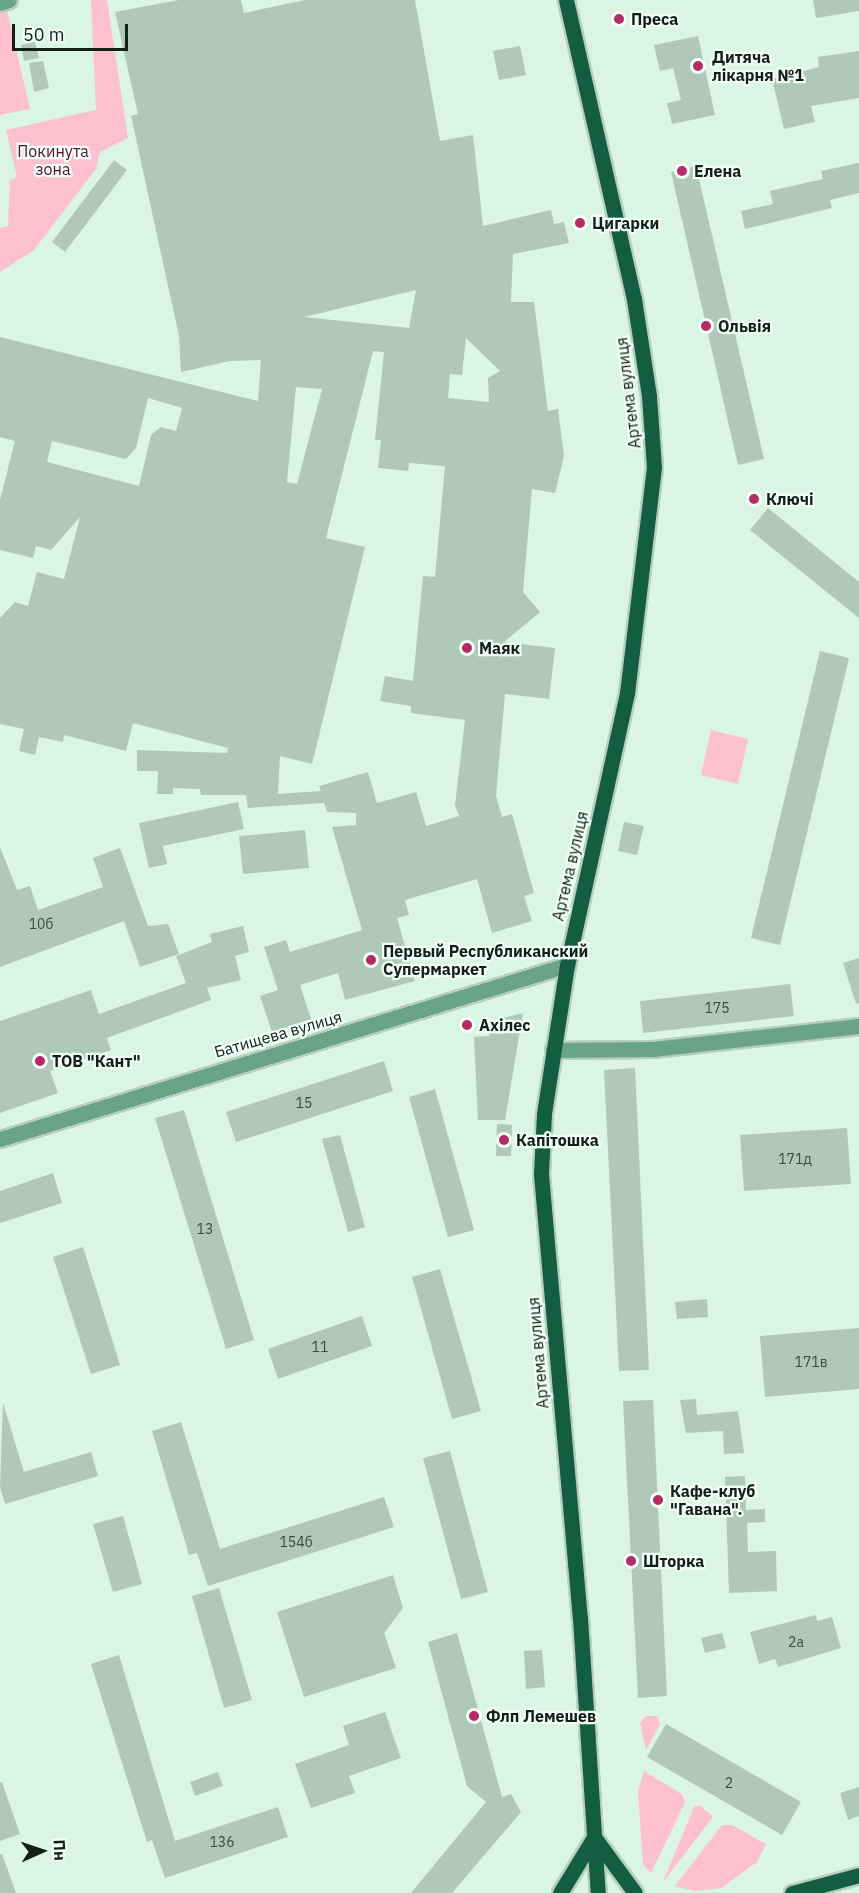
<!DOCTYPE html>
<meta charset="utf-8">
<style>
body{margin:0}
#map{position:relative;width:859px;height:1893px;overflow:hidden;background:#daf4e6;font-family:"IBM Plex Sans",sans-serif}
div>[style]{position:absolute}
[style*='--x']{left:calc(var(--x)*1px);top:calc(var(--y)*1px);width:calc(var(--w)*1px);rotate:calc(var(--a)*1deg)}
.green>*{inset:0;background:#fdc0d1}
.building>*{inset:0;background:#afc8bb}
.roads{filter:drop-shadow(2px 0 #b7cec1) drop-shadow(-2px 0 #b7cec1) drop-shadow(0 2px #b7cec1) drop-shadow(0 -2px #b7cec1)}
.minor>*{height:15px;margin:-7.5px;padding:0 7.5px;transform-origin:7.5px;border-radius:7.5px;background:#69a488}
.major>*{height:15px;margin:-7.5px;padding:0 7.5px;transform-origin:7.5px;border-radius:7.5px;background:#135e42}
.dots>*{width:16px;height:16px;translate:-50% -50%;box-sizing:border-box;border:3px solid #effef6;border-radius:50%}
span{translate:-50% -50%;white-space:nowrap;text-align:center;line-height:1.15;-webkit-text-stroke:4.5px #effef6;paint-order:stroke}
.number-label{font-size:14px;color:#3c4942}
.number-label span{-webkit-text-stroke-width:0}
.poi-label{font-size:16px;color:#151f1a;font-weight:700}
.left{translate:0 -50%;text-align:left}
.park-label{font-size:16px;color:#590f2e}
.street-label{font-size:16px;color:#151f1a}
.north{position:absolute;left:12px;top:1821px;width:60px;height:60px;-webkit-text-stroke:4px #effef6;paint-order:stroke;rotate:87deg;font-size:16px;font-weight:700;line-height:24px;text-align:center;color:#151f1a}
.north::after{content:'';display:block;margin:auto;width:21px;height:27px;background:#151f1a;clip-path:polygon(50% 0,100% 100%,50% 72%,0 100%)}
.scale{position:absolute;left:12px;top:24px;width:116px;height:27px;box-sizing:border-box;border:3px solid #151f1a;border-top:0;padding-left:8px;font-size:18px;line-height:21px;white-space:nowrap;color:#151f1a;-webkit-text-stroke:4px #effef6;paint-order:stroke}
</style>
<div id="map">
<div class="green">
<div style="clip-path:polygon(91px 0,107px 0,128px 138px,100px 152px,96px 169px,34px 250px,0 272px,0 228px,8px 226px,10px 180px,17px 177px,6px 130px,96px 110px)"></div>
<div style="clip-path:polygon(6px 6px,30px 109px,0 115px,0 8px)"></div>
<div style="clip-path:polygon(711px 730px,748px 739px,738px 784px,701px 775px)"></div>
<div style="clip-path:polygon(646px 1716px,657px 1716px,660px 1724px,646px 1750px,640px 1723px)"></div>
<div style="clip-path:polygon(644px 1771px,682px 1794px,685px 1802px,651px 1873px,643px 1865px,638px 1791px)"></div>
<div style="clip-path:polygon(700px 1805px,713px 1817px,663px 1882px,694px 1807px)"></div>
<div style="clip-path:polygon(722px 1825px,732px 1825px,766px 1844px,757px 1862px,721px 1888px,695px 1891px,675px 1886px)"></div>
</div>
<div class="building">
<div style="clip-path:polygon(evenodd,179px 0,241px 0,244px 13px,305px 0,415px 0,440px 141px,473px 135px,483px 226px,551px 210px,554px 224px,564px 222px,569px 243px,513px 254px,511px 302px,534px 302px,548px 411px,558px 409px,564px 456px,555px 493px,532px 489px,523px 592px,540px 612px,504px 642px,555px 648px,549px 699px,505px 694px,496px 796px,502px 817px,512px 814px,534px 893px,524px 896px,532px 921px,492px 933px,477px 879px,405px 900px,409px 915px,397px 918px,415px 981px,345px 1000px,338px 973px,300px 985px,311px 1019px,272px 1032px,260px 996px,278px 990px,264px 947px,286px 940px,290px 952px,362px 930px,332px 827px,356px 825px,356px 813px,327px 812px,324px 803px,248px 808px,246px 795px,201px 795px,200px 789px,173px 788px,173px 794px,157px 794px,158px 771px,137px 771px,137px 750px,227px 753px,228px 748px,133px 723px,126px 751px,64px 735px,63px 742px,39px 737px,35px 755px,19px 751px,24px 729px,0 724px,0 618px,15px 602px,28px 606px,37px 572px,64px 579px,80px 517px,51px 550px,36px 546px,33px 558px,0 550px,0 500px,15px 441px,0 437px,0 337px,258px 401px,261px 360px,230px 361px,181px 372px,179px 336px,131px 116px,138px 114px,115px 12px,179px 0,416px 290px,409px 328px,304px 317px,416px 290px,179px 0,466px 338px,500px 371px,488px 378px,489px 402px,448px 398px,450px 374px,462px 375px,466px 338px,179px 0,373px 351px,384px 352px,375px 440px,381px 440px,378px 468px,408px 471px,409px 463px,445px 466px,435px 577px,423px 576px,413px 681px,385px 676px,380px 701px,411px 706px,411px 713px,465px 720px,455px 805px,459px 816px,426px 826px,416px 792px,377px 803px,368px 772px,319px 786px,321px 791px,278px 794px,280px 756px,312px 764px,365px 547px,326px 538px,373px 351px,179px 0,296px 387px,322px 389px,297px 484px,287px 482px,296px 387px,179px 0,148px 398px,182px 408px,176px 431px,161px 427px,151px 435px,139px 486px,47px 462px,52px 441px,126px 459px,136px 448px,148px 398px)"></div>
<div style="clip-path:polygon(813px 0,859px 0,859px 11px,816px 18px)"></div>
<div style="clip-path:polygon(698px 36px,715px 115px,672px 124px,667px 103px,681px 100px,673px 68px,660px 71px,654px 45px)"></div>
<div style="clip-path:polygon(35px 42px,39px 58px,24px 61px,21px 45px)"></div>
<div style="clip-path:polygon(520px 46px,526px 75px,499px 80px,493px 51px)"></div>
<div style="clip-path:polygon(859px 51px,859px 98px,811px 106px,815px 122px,784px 129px,772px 79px,819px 67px,818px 57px)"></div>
<div style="clip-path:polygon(43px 61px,49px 88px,34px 92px,29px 63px)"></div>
<div style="clip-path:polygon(114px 160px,127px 170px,65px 252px,52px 242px)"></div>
<div style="clip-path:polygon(859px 163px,859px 193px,830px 200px,832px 208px,745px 229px,741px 211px,773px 204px,770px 191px,823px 179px,821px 171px)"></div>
<div style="clip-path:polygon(696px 166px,764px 459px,738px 465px,671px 172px)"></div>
<div style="clip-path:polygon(768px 508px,859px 582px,859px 618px,750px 530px)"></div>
<div style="clip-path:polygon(820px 651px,849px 658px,780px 945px,751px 938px)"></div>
<div style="clip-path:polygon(238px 802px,244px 829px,163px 846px,167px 864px,149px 868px,139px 823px)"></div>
<div style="clip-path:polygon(624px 822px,644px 826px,637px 855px,618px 851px)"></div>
<div style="clip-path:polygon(305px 830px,309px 868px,243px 874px,239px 836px)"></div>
<div style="clip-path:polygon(0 847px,17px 890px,30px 886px,38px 910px,103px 887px,93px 858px,120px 848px,148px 926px,168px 924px,179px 954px,140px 967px,124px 921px,0 967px)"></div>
<div style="clip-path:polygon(243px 926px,249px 952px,235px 956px,241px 980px,207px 988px,211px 1000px,107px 1038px,111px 1050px,50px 1071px,58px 1093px,0 1113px,0 1021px,91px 990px,99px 1014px,186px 983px,176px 956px,212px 942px,210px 934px)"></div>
<div style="clip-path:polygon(859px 958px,859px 1003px,856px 1004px,843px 963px)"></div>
<div style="clip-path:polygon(790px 984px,794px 1016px,643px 1033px,640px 1001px)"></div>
<div style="clip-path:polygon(523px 1013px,505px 1120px,478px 1120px,474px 1037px,489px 1036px,491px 1021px)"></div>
<div style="clip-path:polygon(384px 1061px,393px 1091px,236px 1142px,226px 1112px)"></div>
<div style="clip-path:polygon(635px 1068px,649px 1370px,619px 1371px,604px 1070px)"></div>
<div style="clip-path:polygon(435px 1089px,474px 1230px,448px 1237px,409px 1097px)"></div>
<div style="clip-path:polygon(184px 1110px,254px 1340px,226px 1349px,155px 1118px)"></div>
<div style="clip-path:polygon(497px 1124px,512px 1125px,511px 1156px,496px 1156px)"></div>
<div style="clip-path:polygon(847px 1128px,851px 1184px,744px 1191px,740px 1135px)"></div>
<div style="clip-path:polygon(340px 1135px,365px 1227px,348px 1232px,322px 1139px)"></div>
<div style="clip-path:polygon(53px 1173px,62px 1203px,0 1223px,0 1191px)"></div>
<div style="clip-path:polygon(83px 1247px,120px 1365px,91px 1374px,53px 1257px)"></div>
<div style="clip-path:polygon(440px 1269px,481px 1411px,452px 1419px,412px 1277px)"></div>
<div style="clip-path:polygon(707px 1299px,708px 1317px,677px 1319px,675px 1302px)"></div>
<div style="clip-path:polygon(362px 1316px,372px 1346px,278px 1379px,268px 1349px)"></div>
<div style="clip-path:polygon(859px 1328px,859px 1389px,765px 1397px,760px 1336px)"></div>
<div style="clip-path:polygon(696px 1399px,697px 1415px,738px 1411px,744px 1453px,724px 1454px,723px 1431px,686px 1433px,680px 1400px)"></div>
<div style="clip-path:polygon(653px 1400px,667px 1696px,638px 1698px,623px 1401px)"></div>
<div style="clip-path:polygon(3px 1403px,24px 1472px,91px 1452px,98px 1476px,5px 1504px,0 1487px)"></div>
<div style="clip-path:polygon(181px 1422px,220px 1549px,384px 1497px,394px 1527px,208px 1586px,197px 1553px,189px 1555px,152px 1431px)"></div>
<div style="clip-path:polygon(450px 1451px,488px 1592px,461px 1599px,423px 1458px)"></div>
<div style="clip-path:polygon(745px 1476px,746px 1510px,765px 1509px,765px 1522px,747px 1523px,748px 1552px,776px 1551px,777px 1591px,729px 1593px,725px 1477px)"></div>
<div style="clip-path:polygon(123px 1516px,142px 1584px,113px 1592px,93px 1524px)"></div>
<div style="clip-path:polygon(393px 1575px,403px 1608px,384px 1633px,396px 1668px,304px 1697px,277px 1612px)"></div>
<div style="clip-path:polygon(219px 1588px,252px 1700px,224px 1708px,192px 1596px)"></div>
<div style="clip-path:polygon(816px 1615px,817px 1621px,832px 1617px,841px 1648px,778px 1667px,775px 1659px,759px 1664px,750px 1632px)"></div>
<div style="clip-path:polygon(457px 1633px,502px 1797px,511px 1794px,521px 1812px,452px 1893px,411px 1893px,486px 1802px,467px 1786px,428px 1642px)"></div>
<div style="clip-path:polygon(722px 1633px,726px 1648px,705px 1653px,701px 1638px)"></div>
<div style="clip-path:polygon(542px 1650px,545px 1687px,526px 1689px,524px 1651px)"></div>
<div style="clip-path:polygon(119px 1655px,175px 1841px,278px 1807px,288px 1837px,165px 1878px,152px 1840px,147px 1842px,91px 1664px)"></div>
<div style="clip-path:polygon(385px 1712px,401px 1758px,349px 1776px,355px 1793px,311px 1808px,295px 1764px,349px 1745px,343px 1726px)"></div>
<div style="clip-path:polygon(666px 1724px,801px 1802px,782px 1835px,647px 1757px)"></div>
<div style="clip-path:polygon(218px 1772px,223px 1786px,195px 1796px,190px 1782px)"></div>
<div style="clip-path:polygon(2px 1782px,20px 1834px,0 1841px,0 1783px)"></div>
<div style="clip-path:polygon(859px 1787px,859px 1816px,848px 1820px,840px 1793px)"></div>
<div style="clip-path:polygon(0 1854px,2px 1854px,16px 1893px,0 1893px)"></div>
</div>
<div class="roads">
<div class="minor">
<div style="--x:0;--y:3;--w:9;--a:-18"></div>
<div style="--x:553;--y:1050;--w:100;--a:-0.6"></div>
<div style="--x:653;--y:1049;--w:207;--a:-6.4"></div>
<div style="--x:0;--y:1139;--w:593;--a:-17.06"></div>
</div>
<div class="major">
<div style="--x:566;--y:0;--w:307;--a:77.2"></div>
<div style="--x:634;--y:299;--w:98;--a:81.2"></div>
<div style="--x:649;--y:396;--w:71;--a:86"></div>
<div style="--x:654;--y:467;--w:228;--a:96.8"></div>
<div style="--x:627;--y:693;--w:279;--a:102.4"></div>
<div style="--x:567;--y:965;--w:151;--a:98.8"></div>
<div style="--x:544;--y:1114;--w:60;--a:92.9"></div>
<div style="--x:541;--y:1174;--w:446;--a:85"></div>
<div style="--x:580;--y:1618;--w:276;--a:86.3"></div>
<div style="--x:594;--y:1837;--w:69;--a:53.8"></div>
<div style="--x:560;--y:1893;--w:66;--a:-58.7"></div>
<div style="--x:792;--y:1893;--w:69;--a:-15"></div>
</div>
</div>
<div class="dots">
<div style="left:619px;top:19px;background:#b62a65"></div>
<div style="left:698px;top:66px;background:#b62a65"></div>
<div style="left:682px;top:171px;background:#b62a65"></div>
<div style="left:580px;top:223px;background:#b62a65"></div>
<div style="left:706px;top:326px;background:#b62a65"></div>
<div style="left:754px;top:499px;background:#b62a65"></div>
<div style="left:467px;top:648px;background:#b62a65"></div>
<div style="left:371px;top:960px;background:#b62a65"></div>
<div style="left:467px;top:1025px;background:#b62a65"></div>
<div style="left:40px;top:1061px;background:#b62a65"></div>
<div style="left:504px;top:1140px;background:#b62a65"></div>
<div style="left:658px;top:1500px;background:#b62a65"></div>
<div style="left:631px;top:1561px;background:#b62a65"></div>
<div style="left:474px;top:1716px;background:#b62a65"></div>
</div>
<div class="number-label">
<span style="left:41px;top:924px">10б</span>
<span style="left:717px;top:1008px">175</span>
<span style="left:304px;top:1103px">15</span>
<span style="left:795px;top:1159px">171д</span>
<span style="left:205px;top:1229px">13</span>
<span style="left:320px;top:1347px">11</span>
<span style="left:811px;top:1362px">171в</span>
<span style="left:296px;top:1542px">154б</span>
<span style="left:796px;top:1642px">2а</span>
<span style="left:729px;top:1783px">2</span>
<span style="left:222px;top:1842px">136</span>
</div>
<div class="poi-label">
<span class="left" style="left:631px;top:19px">Преса</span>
<span class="left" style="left:712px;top:66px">Дитяча<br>лікарня №1</span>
<span class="left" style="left:694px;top:171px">Елена</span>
<span class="left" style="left:592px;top:223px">Цигарки</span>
<span class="left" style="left:718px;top:326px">Ольвія</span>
<span class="left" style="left:766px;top:499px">Ключі</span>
<span class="left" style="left:479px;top:648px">Маяк</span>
<span class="left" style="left:383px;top:960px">Первый Республиканский<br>Супермаркет</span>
<span class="left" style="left:479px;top:1025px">Ахілес</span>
<span class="left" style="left:52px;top:1061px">ТОВ "Кант"</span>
<span class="left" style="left:516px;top:1140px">Капітошка</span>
<span class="left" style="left:670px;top:1500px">Кафе-клуб<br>"Гавана".</span>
<span class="left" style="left:643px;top:1561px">Шторка</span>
<span class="left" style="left:486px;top:1716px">Флп Лемешев</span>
</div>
<div class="park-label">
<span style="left:53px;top:160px">Покинута<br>зона</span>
</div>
<div class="street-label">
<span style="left:628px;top:393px;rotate:-97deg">Артема вулиця</span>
<span style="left:570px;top:866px;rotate:-77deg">Артема вулиця</span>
<span style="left:278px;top:1034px;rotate:-16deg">Батищева вулиця</span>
<span style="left:538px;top:1353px;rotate:-95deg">Артема вулиця</span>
</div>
<div class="north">Пн</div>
<div class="scale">50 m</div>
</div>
